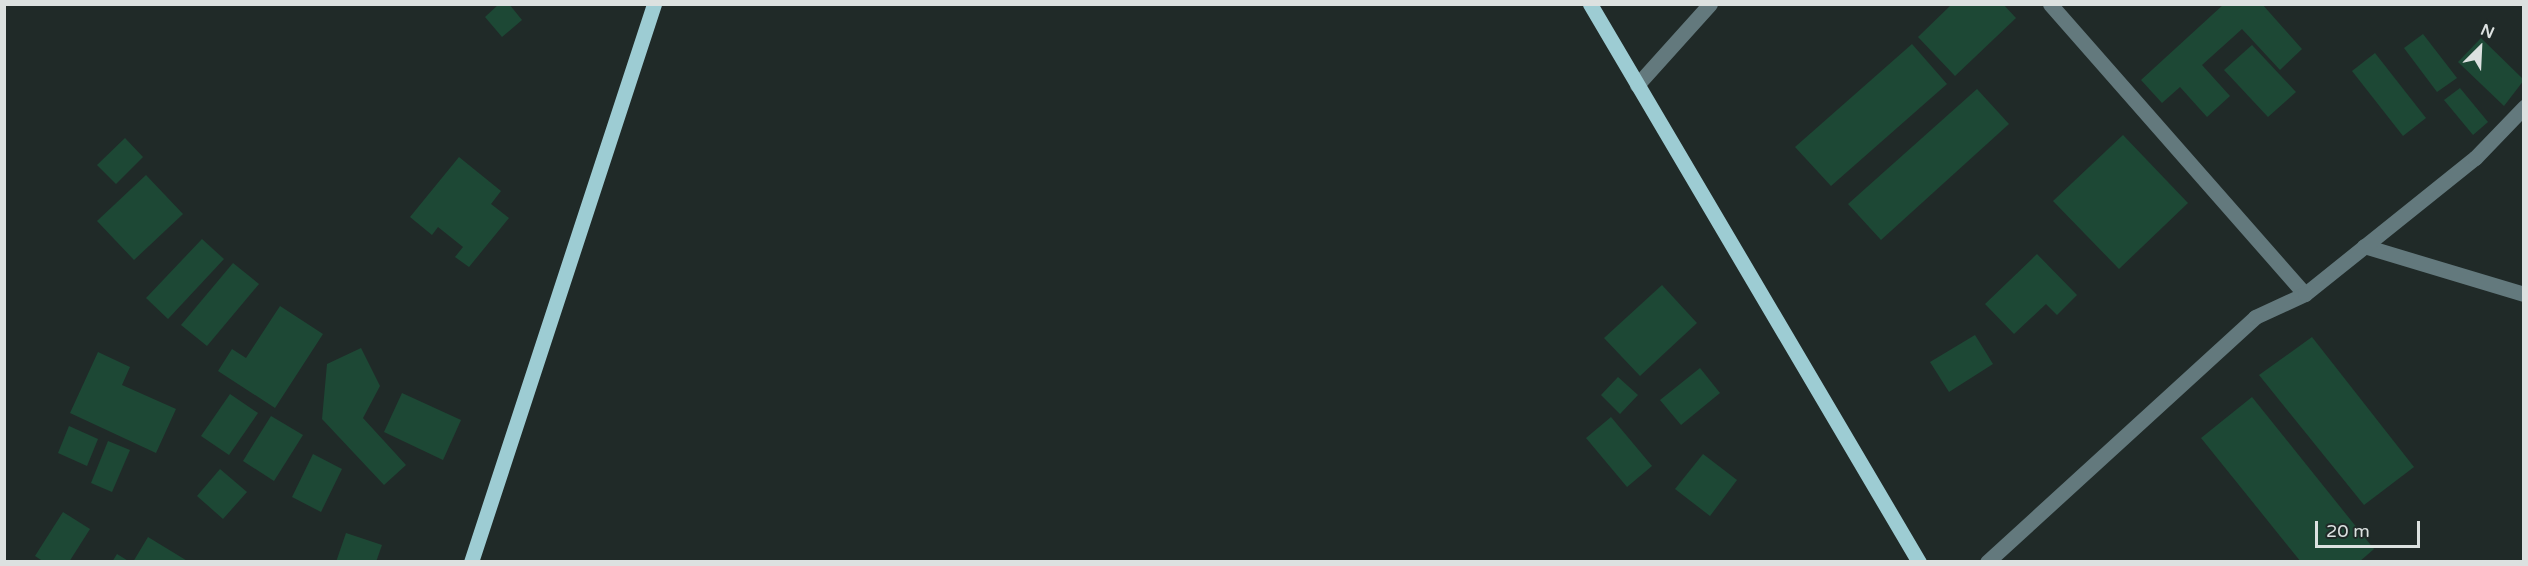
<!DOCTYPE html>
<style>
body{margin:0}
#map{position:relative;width:2528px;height:566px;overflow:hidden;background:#202a28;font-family:"Varela Round",sans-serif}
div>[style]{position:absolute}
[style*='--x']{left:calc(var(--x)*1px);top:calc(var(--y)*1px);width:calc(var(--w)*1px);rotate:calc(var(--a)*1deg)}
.building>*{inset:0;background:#1d4835}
.minor>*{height:15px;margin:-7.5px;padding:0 7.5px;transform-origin:7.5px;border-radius:7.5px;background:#63797d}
.major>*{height:15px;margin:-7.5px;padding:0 7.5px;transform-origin:7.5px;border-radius:7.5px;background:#9dccd3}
span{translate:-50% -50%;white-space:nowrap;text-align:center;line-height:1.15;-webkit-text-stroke:4.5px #202a28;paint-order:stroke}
.frame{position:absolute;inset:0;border:6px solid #dce1e0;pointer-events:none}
.north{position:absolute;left:2450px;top:18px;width:60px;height:60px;-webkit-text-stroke:4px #202a28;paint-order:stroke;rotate:24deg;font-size:16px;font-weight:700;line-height:24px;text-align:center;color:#dce1e0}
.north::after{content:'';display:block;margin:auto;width:21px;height:27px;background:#dce1e0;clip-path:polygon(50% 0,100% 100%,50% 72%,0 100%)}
.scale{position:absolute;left:2315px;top:521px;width:105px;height:27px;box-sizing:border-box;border:3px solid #dce1e0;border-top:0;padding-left:8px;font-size:18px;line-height:21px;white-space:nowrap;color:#dce1e0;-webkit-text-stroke:4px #202a28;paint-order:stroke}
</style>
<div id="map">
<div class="building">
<div style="clip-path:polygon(499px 4px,509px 4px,522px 20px,502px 37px,485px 17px)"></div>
<div style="clip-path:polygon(1952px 4px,2003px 4px,2016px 18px,1955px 76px,1918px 37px)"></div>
<div style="clip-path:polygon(2224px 4px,2262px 4px,2302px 49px,2280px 70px,2242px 29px,2202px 65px,2230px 96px,2207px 117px,2180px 87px,2162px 103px,2141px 80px)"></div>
<div style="clip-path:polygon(2423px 34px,2457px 78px,2437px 92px,2404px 48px)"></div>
<div style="clip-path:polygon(2481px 38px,2524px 80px,2504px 106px,2458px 62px)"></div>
<div style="clip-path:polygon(1912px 44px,1947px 84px,1831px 186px,1795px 147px)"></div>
<div style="clip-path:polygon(2252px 45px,2296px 92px,2268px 117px,2224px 70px)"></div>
<div style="clip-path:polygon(2375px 53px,2426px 118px,2403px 136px,2352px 71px)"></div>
<div style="clip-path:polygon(2460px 88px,2488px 122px,2473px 135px,2444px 100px)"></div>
<div style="clip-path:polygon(1977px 89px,2009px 124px,1881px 240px,1848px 204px)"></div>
<div style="clip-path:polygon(2123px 135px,2188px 203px,2119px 269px,2053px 201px)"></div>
<div style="clip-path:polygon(125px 138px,143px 157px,116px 184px,97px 165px)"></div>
<div style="clip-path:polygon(459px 157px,501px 191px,491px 204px,509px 218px,469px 267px,455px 257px,463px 247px,438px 227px,432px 235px,410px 217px)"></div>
<div style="clip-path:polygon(146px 175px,183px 214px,134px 260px,97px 221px)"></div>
<div style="clip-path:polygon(202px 239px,224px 259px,168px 319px,146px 298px)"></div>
<div style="clip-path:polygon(2037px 254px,2077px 295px,2057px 315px,2046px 304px,2014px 334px,1985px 304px)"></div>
<div style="clip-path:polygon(233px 263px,259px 284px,207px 346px,181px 325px)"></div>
<div style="clip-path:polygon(1662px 285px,1697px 323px,1640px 376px,1604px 338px)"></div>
<div style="clip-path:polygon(280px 306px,323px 334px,275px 408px,218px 371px,232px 349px,246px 358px)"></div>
<div style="clip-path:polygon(1975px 335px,1993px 364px,1949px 392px,1930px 362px)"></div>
<div style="clip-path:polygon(2312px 337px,2414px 467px,2364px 505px,2259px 375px)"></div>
<div style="clip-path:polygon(361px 348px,380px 386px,363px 418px,406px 465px,384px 485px,322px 419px,327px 364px)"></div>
<div style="clip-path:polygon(98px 352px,130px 367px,122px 385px,176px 409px,156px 453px,70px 413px)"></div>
<div style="clip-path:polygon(1700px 368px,1720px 393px,1681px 425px,1660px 400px)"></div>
<div style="clip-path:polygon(1618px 377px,1638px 395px,1620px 414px,1601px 395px)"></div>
<div style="clip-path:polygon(402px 393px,461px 420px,443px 460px,384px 432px)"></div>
<div style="clip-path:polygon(230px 394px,258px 413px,229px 455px,201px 436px)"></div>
<div style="clip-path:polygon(2252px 397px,2374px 549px,2359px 562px,2301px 562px,2201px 438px)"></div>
<div style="clip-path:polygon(271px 416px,303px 435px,274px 481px,243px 461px)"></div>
<div style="clip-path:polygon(1611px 417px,1652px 466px,1627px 487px,1586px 438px)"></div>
<div style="clip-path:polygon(69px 426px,98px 439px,87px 466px,58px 453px)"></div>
<div style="clip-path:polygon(108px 441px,130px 450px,112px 492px,91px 483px)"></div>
<div style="clip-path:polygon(313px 454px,342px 469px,321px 512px,292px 497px)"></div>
<div style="clip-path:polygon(1703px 454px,1737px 480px,1710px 516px,1675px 489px)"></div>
<div style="clip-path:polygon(220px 469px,247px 492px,223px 519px,197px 496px)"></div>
<div style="clip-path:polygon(63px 512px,90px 529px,69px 562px,44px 562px,35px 556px)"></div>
<div style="clip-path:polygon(346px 533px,382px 545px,376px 562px,336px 562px)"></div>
<div style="clip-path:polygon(148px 537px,189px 562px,133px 562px)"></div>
<div style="clip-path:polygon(117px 554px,130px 562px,112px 562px)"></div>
</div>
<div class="minor">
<div style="--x:2050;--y:4;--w:386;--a:48.7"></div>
<div style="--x:1637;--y:85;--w:109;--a:-48"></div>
<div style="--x:2364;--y:246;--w:167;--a:16.7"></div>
<div style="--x:1987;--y:562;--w:363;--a:-42.4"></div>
<div style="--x:2255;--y:317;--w:55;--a:-24.7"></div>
<div style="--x:2305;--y:294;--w:218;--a:-38.7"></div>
<div style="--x:2475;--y:158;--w:71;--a:-46.1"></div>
</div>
<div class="major">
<div style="--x:1590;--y:4;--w:648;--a:59.48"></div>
<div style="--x:471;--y:562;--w:587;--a:-71.84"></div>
</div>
<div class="frame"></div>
<div class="north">N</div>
<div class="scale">20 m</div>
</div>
